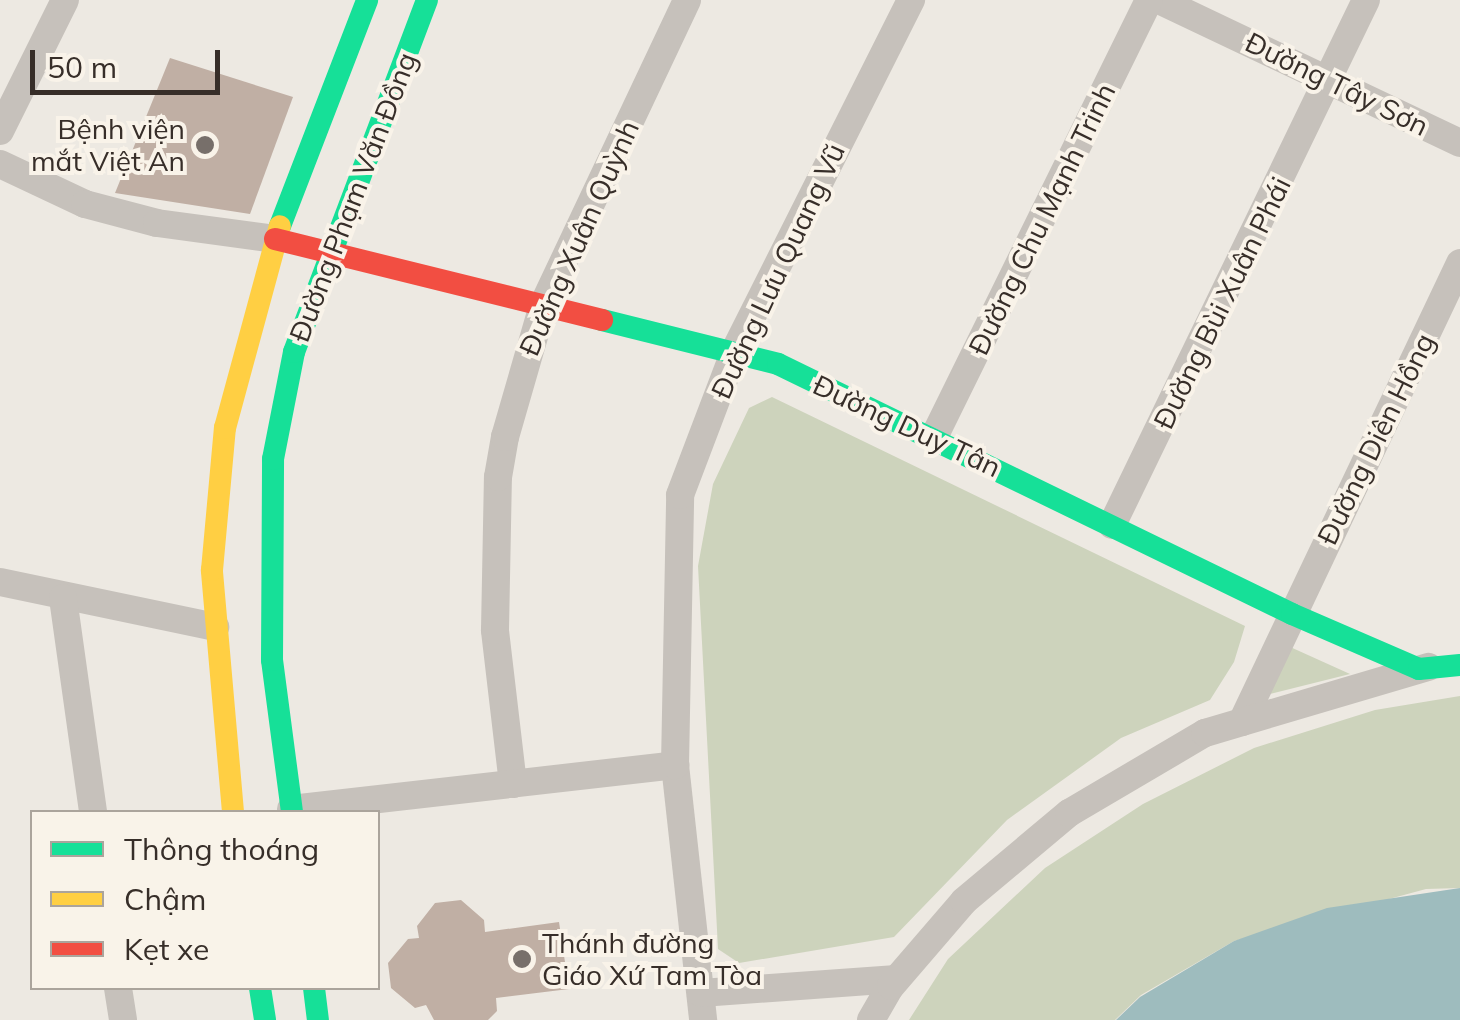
<!DOCTYPE html>
<meta charset="utf-8">
<style>
body{margin:0}
#map{position:relative;width:1460px;height:1020px;overflow:hidden;background:#ede9e2;font-family:Mulish,sans-serif}
div>[style]{position:absolute}
[style*='--x']{left:calc(var(--x)*1px);top:calc(var(--y)*1px);width:calc(var(--w)*1px);rotate:calc(var(--a)*1deg)}
.green>*{inset:0;background:#cdd3bc}
.water>*{inset:0;background:#9ebcbe}
.building>*{inset:0;background:#c0afa4}
.street>*{height:28px;margin:-14px;padding:0 14px;transform-origin:14px;border-radius:14px;background:#c6c1bb}
.fast>*{height:22px;margin:-11px;padding:0 11px;transform-origin:11px;border-radius:11px;background:#16e098}
.slow>*{height:22px;margin:-11px;padding:0 11px;transform-origin:11px;border-radius:11px;background:#ffcf43}
.jam>*{height:22px;margin:-11px;padding:0 11px;transform-origin:11px;border-radius:11px;background:#f24e42}
.dots>*{width:28px;height:28px;translate:-50% -50%;box-sizing:border-box;border:5px solid #f9f3e9;border-radius:50%}
span{translate:-50% -50%;white-space:nowrap;text-align:center;line-height:1.15;-webkit-text-stroke:8px #f9f3e9;paint-order:stroke}
.street-label{font-size:28px;color:#372e29}
.poi-label{font-size:28px;color:#372e29}
.right{translate:-100% -50%;text-align:right}
.left{translate:0 -50%;text-align:left}
.legend{position:absolute;left:30px;top:810px;width:350px;height:180px;box-sizing:border-box;background:#f9f3e9;border:2px solid #aba49c;margin:0;padding:12px 18px;list-style:none;font-size:30px;color:#372e29}
.legend li{display:flex;align-items:center;gap:20px;height:50px}
.legend b{width:50px;border:2px solid #aba49c}
.scale{position:absolute;left:30px;top:50px;width:190px;height:45px;box-sizing:border-box;border:5px solid #372e29;border-top:0;padding-left:12px;font-size:30px;line-height:35px;white-space:nowrap;color:#372e29;-webkit-text-stroke:8px #f9f3e9;paint-order:stroke}
</style>
<div id="map">
<div class="green">
<div style="clip-path:polygon(772px 397px,1245px 626px,1234px 662px,1210px 700px,1121px 738px,1007px 820px,894px 937px,739px 963px,718px 949px,698px 566px,713px 484px,749px 408px)"></div>
<div style="clip-path:polygon(1288px 646px,1350px 674px,1266px 695px)"></div>
<div style="clip-path:polygon(1460px 696px,1460px 888px,1426px 889px,1234px 941px,1141px 995px,1115px 1020px,909px 1020px,948px 959px,1045px 868px,1143px 804px,1254px 748px,1375px 710px)"></div>
</div>
<div class="water">
<div style="clip-path:polygon(1460px 888px,1460px 1020px,1116px 1020px,1140px 997px,1234px 941px,1327px 908px)"></div>
</div>
<div class="building">
<div style="clip-path:polygon(170px 58px,293px 97px,250px 214px,115px 193px)"></div>
<div style="clip-path:polygon(461px 900px,484px 920px,485px 932px,559px 922px,569px 989px,496px 998px,497px 1011px,488px 1020px,434px 1020px,426px 1005px,415px 1008px,391px 988px,388px 963px,408px 939px,419px 938px,417px 926px,435px 903px)"></div>
</div>
<div class="street">
<div style="--x:1159;--y:0;--w:333;--a:25.4"></div>
<div style="--x:0;--y:131;--w:146;--a:-63.6"></div>
<div style="--x:0;--y:164;--w:94;--a:25.2"></div>
<div style="--x:85;--y:204;--w:74;--a:14.8"></div>
<div style="--x:157;--y:223;--w:119;--a:7.7"></div>
<div style="--x:934;--y:437;--w:487;--a:-63.8"></div>
<div style="--x:1112;--y:525;--w:583;--a:-64.18"></div>
<div style="--x:0;--y:582;--w:220;--a:11.8"></div>
<div style="--x:63;--y:598;--w:216;--a:82"></div>
<div style="--x:1242;--y:722;--w:508;--a:-64.59"></div>
<div style="--x:675;--y:765;--w:257;--a:83.7"></div>
<div style="--x:513;--y:784;--w:155;--a:-96.7"></div>
<div style="--x:495;--y:630;--w:153;--a:-88.9"></div>
<div style="--x:498;--y:477;--w:41;--a:-80.1"></div>
<div style="--x:505;--y:437;--w:137;--a:-73.9"></div>
<div style="--x:543;--y:305;--w:337;--a:-64.7"></div>
<div style="--x:291;--y:809;--w:387;--a:-6.5"></div>
<div style="--x:675;--y:765;--w:270;--a:-88.9"></div>
<div style="--x:680;--y:495;--w:155;--a:-69.2"></div>
<div style="--x:735;--y:350;--w:392;--a:-63.3"></div>
<div style="--x:118;--y:988;--w:32;--a:81"></div>
<div style="--x:701;--y:993;--w:196;--a:-4.1"></div>
<div style="--x:871;--y:1020;--w:39;--a:-60"></div>
<div style="--x:891;--y:986;--w:112;--a:-49.3"></div>
<div style="--x:964;--y:901;--w:137;--a:-40"></div>
<div style="--x:1069;--y:813;--w:158;--a:-30.5"></div>
<div style="--x:1205;--y:733;--w:233;--a:-16.5"></div>
</div>
<div class="fast">
<div style="--x:280;--y:226;--w:242;--a:-68.9"></div>
<div style="--x:602;--y:320;--w:181;--a:14"></div>
<div style="--x:778;--y:364;--w:572;--a:25.94"></div>
<div style="--x:1292;--y:614;--w:138;--a:23.4"></div>
<div style="--x:1419;--y:669;--w:41;--a:-5.6"></div>
<div style="--x:292;--y:812;--w:153;--a:-97.5"></div>
<div style="--x:272;--y:660;--w:201;--a:-89.7"></div>
<div style="--x:273;--y:459;--w:109;--a:-78.9"></div>
<div style="--x:294;--y:352;--w:376;--a:-69.3"></div>
<div style="--x:260;--y:988;--w:32;--a:81"></div>
<div style="--x:314;--y:988;--w:32;--a:83"></div>
</div>
<div class="slow">
<div style="--x:233;--y:812;--w:243;--a:-95"></div>
<div style="--x:212;--y:570;--w:143;--a:-84.8"></div>
<div style="--x:225;--y:428;--w:209;--a:-74.8"></div>
</div>
<div class="jam">
<div style="--x:275;--y:239;--w:337;--a:13.9"></div>
</div>
<div class="dots">
<div style="left:205px;top:145px;background:#776f6a"></div>
<div style="left:522px;top:959px;background:#776f6a"></div>
</div>
<div class="street-label">
<span style="left:1337px;top:84px;rotate:26deg">Đường Tây Sơn</span>
<span style="left:353px;top:197px;rotate:-69deg">Đường Phạm Văn Đồng</span>
<span style="left:1042px;top:219px;rotate:-64deg">Đường Chu Mạnh Trinh</span>
<span style="left:579px;top:238px;rotate:-66deg">Đường Xuân Quỳnh</span>
<span style="left:778px;top:271px;rotate:-65deg">Đường Lưu Quang Vũ</span>
<span style="left:1222px;top:303px;rotate:-64deg">Đường Bùi Xuân Phái</span>
<span style="left:907px;top:426px;rotate:25deg">Đường Duy Tân</span>
<span style="left:1376px;top:439px;rotate:-64deg">Đường Diên Hồng</span>
</div>
<div class="poi-label">
<span class="right" style="left:185px;top:145px">Bệnh viện<br>mắt Việt An</span>
<span class="left" style="left:542px;top:959px">Thánh đường<br>Giáo Xứ Tam Tòa</span>
</div>
<ul class="legend">
<li><b style="height:12px;background:#16e098"></b>Thông thoáng</li>
<li><b style="height:12px;background:#ffcf43"></b>Chậm</li>
<li><b style="height:12px;background:#f24e42"></b>Kẹt xe</li>
</ul>
<div class="scale">50 m</div>
</div>
